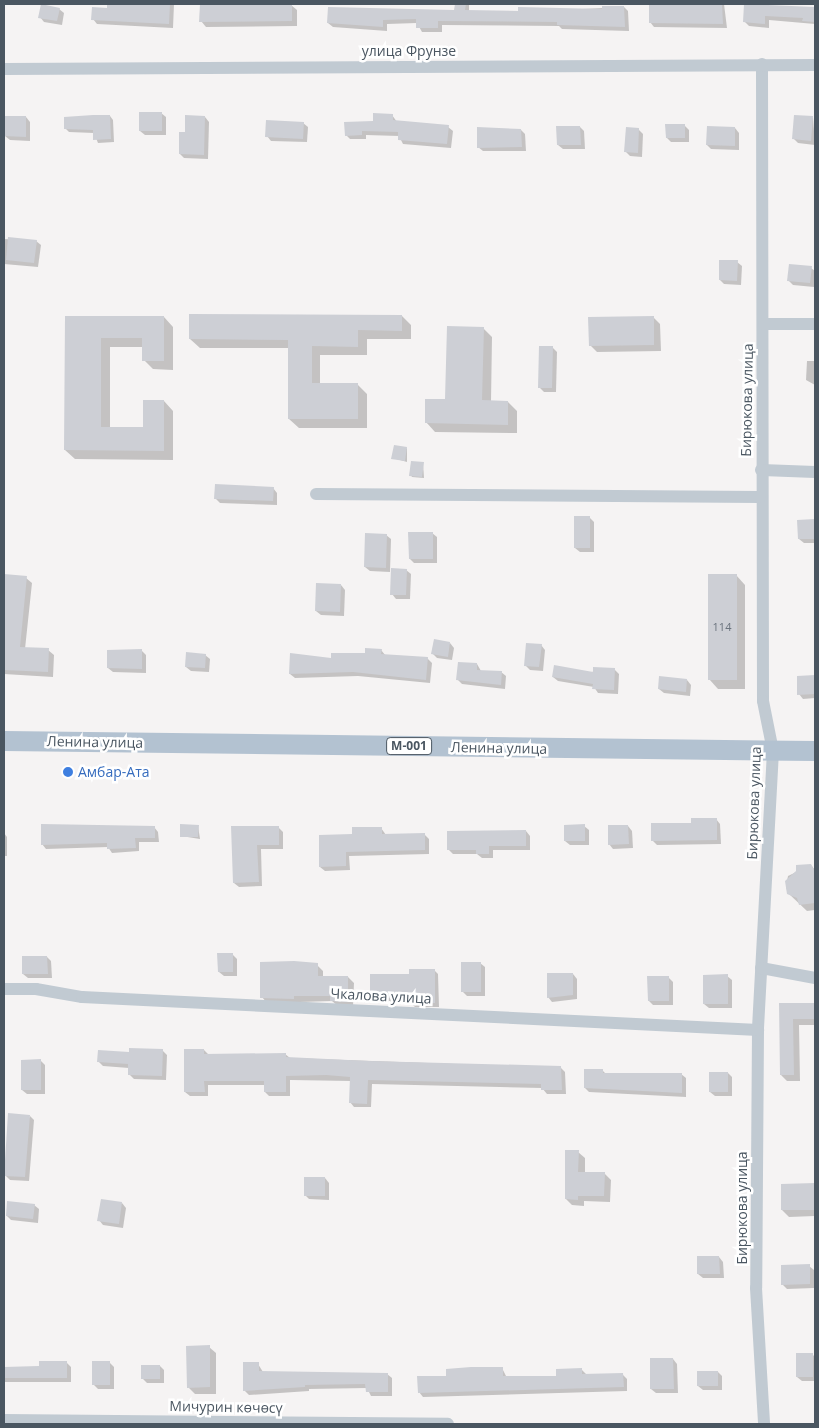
<!DOCTYPE html>
<meta charset="utf-8">
<style>
body{margin:0}
#map{position:relative;width:819px;height:1428px;overflow:hidden;background:#f5f3f3;font-family:"Open Sans",sans-serif}
div>[style]{position:absolute}
[style*='--x']{left:calc(var(--x)*1px);top:calc(var(--y)*1px);width:calc(var(--w)*1px);rotate:calc(var(--a)*1deg)}
.shadow>*{inset:0;background:#0003}
.building>*{inset:0;background:#cdcfd5}
.minor>*{height:12px;margin:-6px;padding:0 6px;transform-origin:6px;border-radius:6px;background:#c1cad2}
.primary>*{height:20px;margin:-10px;padding:0 10px;transform-origin:10px;border-radius:10px;background:#b3c2d1}
.dots>*{width:14px;height:14px;translate:-50% -50%;box-sizing:border-box;border:2px solid #fff;border-radius:50%}
span{translate:-50% -50%;white-space:nowrap;text-align:center;line-height:1.15;-webkit-text-stroke:5px #fff;paint-order:stroke}
.number-label{font-size:11px;color:#6b747e}
.number-label span{-webkit-text-stroke-width:0}
.shield-label span{padding:1px 4px;background:#fff;border:1px solid;border-radius:4px;-webkit-text-stroke-width:0}
.shield-label{font-size:12px;color:#4a5661;font-weight:700}
.street-label{font-size:14px;color:#4a5661}
.shop-label{font-size:14px;color:#366cbe}
.left{translate:0 -50%;text-align:left}
.frame{position:absolute;inset:0;border:5px solid #4a5661;pointer-events:none}
</style>
<div id="map">
<div class="shadow">
<div style="clip-path:polygon(108px 4px,174px 4px,173px 28px,97px 24px,93px 19px,108px 9px)"></div>
<div style="clip-path:polygon(201px 4px,291px 5px,297px 10px,297px 26px,206px 27px,201px 21px)"></div>
<div style="clip-path:polygon(456px 4px,469px 4px,469px 11px,519px 12px,624px 7px,628px 11px,629px 31px,562px 29px,559px 26px,442px 25px,442px 32px,422px 32px,417px 23px,387px 24px,387px 31px,333px 27px,328px 23px,455px 11px)"></div>
<div style="clip-path:polygon(679px 4px,724px 4px,727px 28px,654px 27px,650px 22px)"></div>
<div style="clip-path:polygon(746px 5px,815px 9px,815px 24px,769px 20px,769px 28px,749px 26px,745px 22px)"></div>
<div style="clip-path:polygon(59px 9px,64px 13px,62px 25px,44px 22px,40px 17px)"></div>
<div style="clip-path:polygon(161px 113px,166px 117px,166px 135px,145px 135px,140px 131px)"></div>
<div style="clip-path:polygon(392px 115px,397px 122px,448px 127px,453px 131px,451px 148px,403px 144px,399px 136px,366px 135px,366px 139px,350px 139px,346px 135px)"></div>
<div style="clip-path:polygon(110px 116px,113px 120px,114px 142px,98px 143px,94px 133px,69px 132px,65px 128px)"></div>
<div style="clip-path:polygon(26px 117px,30px 122px,30px 141px,10px 140px,5px 136px)"></div>
<div style="clip-path:polygon(205px 117px,209px 122px,208px 159px,184px 158px,180px 154px)"></div>
<div style="clip-path:polygon(813px 117px,815px 145px,798px 143px,794px 139px)"></div>
<div style="clip-path:polygon(303px 123px,308px 127px,307px 142px,271px 141px,267px 136px)"></div>
<div style="clip-path:polygon(684px 125px,689px 130px,689px 142px,671px 142px,667px 138px)"></div>
<div style="clip-path:polygon(580px 127px,584px 131px,585px 149px,563px 149px,558px 145px)"></div>
<div style="clip-path:polygon(735px 128px,739px 133px,739px 150px,711px 149px,707px 145px)"></div>
<div style="clip-path:polygon(638px 129px,643px 134px,642px 157px,630px 156px,625px 151px)"></div>
<div style="clip-path:polygon(521px 130px,525px 134px,526px 151px,483px 151px,478px 147px)"></div>
<div style="clip-path:polygon(4px 239px,36px 241px,41px 245px,38px 267px,4px 264px)"></div>
<div style="clip-path:polygon(737px 262px,742px 266px,741px 285px,724px 284px,720px 280px)"></div>
<div style="clip-path:polygon(811px 268px,815px 271px,814px 287px,793px 285px,789px 281px)"></div>
<div style="clip-path:polygon(402px 316px,411px 325px,411px 339px,367px 339px,367px 355px,320px 355px,320px 385px,358px 385px,367px 394px,367px 428px,299px 428px,289px 419px,290px 348px,200px 348px,190px 339px)"></div>
<div style="clip-path:polygon(66px 317px,164px 317px,173px 327px,173px 370px,153px 369px,144px 360px,144px 347px,110px 347px,110px 428px,145px 428px,164px 401px,173px 411px,173px 460px,75px 459px,65px 450px)"></div>
<div style="clip-path:polygon(653px 317px,660px 324px,661px 351px,597px 352px,590px 345px)"></div>
<div style="clip-path:polygon(483px 328px,492px 337px,491px 402px,508px 402px,517px 411px,517px 433px,435px 432px,426px 422px,447px 401px)"></div>
<div style="clip-path:polygon(552px 347px,557px 352px,556px 392px,544px 392px,540px 388px)"></div>
<div style="clip-path:polygon(807px 361px,815px 361px,815px 385px,806px 380px)"></div>
<div style="clip-path:polygon(407px 448px,407px 462px,393px 458px)"></div>
<div style="clip-path:polygon(423px 463px,424px 478px,412px 477px,411px 475px)"></div>
<div style="clip-path:polygon(273px 488px,277px 493px,277px 505px,220px 503px,215px 498px)"></div>
<div style="clip-path:polygon(590px 518px,594px 522px,594px 552px,580px 552px,575px 548px)"></div>
<div style="clip-path:polygon(799px 521px,815px 521px,815px 543px,804px 543px,799px 539px)"></div>
<div style="clip-path:polygon(432px 533px,437px 537px,437px 563px,414px 563px,410px 559px)"></div>
<div style="clip-path:polygon(386px 535px,391px 539px,390px 572px,370px 571px,365px 567px)"></div>
<div style="clip-path:polygon(406px 570px,411px 574px,410px 599px,396px 599px,392px 594px)"></div>
<div style="clip-path:polygon(736px 575px,745px 585px,745px 689px,718px 689px,709px 679px)"></div>
<div style="clip-path:polygon(5px 576px,26px 578px,32px 583px,25px 649px,48px 650px,54px 655px,53px 677px,4px 674px)"></div>
<div style="clip-path:polygon(341px 585px,345px 590px,344px 616px,321px 615px,316px 611px)"></div>
<div style="clip-path:polygon(450px 643px,454px 648px,452px 660px,437px 658px,433px 654px)"></div>
<div style="clip-path:polygon(541px 645px,545px 650px,543px 671px,530px 670px,525px 665px)"></div>
<div style="clip-path:polygon(141px 650px,146px 655px,146px 673px,113px 672px,108px 668px)"></div>
<div style="clip-path:polygon(381px 650px,386px 656px,427px 658px,432px 663px,430px 683px,358px 676px,295px 678px,290px 674px,291px 655px,332px 660px)"></div>
<div style="clip-path:polygon(205px 655px,210px 659px,209px 672px,191px 671px,186px 667px)"></div>
<div style="clip-path:polygon(477px 664px,481px 671px,501px 672px,506px 676px,505px 689px,462px 684px,458px 680px)"></div>
<div style="clip-path:polygon(614px 669px,619px 674px,618px 694px,598px 693px,594px 687px,558px 681px,553px 677px)"></div>
<div style="clip-path:polygon(798px 677px,815px 677px,815px 698px,803px 699px,799px 694px)"></div>
<div style="clip-path:polygon(687px 680px,691px 685px,690px 696px,664px 693px,659px 689px)"></div>
<div style="clip-path:polygon(716px 819px,720px 824px,721px 844px,657px 845px,652px 840px,692px 824px)"></div>
<div style="clip-path:polygon(198px 826px,200px 839px,181px 836px)"></div>
<div style="clip-path:polygon(584px 826px,589px 830px,589px 845px,570px 845px,565px 841px)"></div>
<div style="clip-path:polygon(628px 826px,632px 831px,633px 848px,613px 849px,609px 844px)"></div>
<div style="clip-path:polygon(154px 827px,158px 832px,159px 842px,139px 842px,139px 851px,112px 853px,108px 847px,46px 849px,42px 844px)"></div>
<div style="clip-path:polygon(278px 827px,283px 832px,283px 849px,261px 849px,262px 886px,239px 887px,234px 883px,233px 828px)"></div>
<div style="clip-path:polygon(381px 828px,386px 835px,424px 834px,429px 839px,429px 854px,349px 856px,350px 870px,325px 871px,320px 867px,354px 835px)"></div>
<div style="clip-path:polygon(526px 831px,530px 836px,530px 850px,493px 850px,493px 858px,482px 858px,477px 854px,453px 854px,448px 849px)"></div>
<div style="clip-path:polygon(4px 833px,7px 837px,7px 856px,4px 856px)"></div>
<div style="clip-path:polygon(811px 865px,815px 870px,815px 910px,807px 911px,788px 893px,786px 887px,788px 876px)"></div>
<div style="clip-path:polygon(232px 954px,237px 959px,237px 976px,224px 976px,219px 972px)"></div>
<div style="clip-path:polygon(47px 957px,51px 961px,52px 978px,28px 978px,23px 974px)"></div>
<div style="clip-path:polygon(480px 963px,485px 967px,485px 996px,467px 996px,462px 991px)"></div>
<div style="clip-path:polygon(317px 965px,323px 971px,323px 977px,348px 977px,354px 983px,353px 1007px,338px 1006px,332px 1001px,267px 1003px,262px 997px)"></div>
<div style="clip-path:polygon(434px 970px,438px 974px,439px 1007px,415px 1007px,410px 1002px,375px 1002px,371px 997px,410px 975px)"></div>
<div style="clip-path:polygon(573px 974px,577px 979px,577px 999px,552px 1002px,548px 997px)"></div>
<div style="clip-path:polygon(727px 976px,732px 980px,732px 1008px,709px 1008px,704px 1004px)"></div>
<div style="clip-path:polygon(668px 977px,673px 982px,673px 1005px,653px 1005px,649px 1001px)"></div>
<div style="clip-path:polygon(780px 1004px,815px 1004px,815px 1025px,799px 1025px,800px 1081px,787px 1081px,781px 1075px)"></div>
<div style="clip-path:polygon(162px 1050px,167px 1055px,166px 1080px,134px 1079px,129px 1074px,129px 1068px,103px 1066px,98px 1061px)"></div>
<div style="clip-path:polygon(204px 1050px,209px 1055px,285px 1054px,290px 1058px,561px 1068px,565px 1072px,566px 1094px,547px 1094px,542px 1088px,372px 1084px,371px 1107px,354px 1107px,350px 1102px,351px 1081px,290px 1080px,290px 1096px,269px 1096px,265px 1092px,265px 1085px,208px 1085px,208px 1096px,190px 1096px,185px 1092px)"></div>
<div style="clip-path:polygon(40px 1060px,45px 1065px,45px 1094px,27px 1094px,22px 1090px)"></div>
<div style="clip-path:polygon(602px 1070px,606px 1074px,681px 1074px,686px 1078px,686px 1097px,589px 1092px,585px 1088px)"></div>
<div style="clip-path:polygon(728px 1073px,732px 1077px,732px 1096px,715px 1096px,710px 1092px)"></div>
<div style="clip-path:polygon(30px 1116px,34px 1120px,29px 1181px,10px 1180px,5px 1175px)"></div>
<div style="clip-path:polygon(578px 1152px,585px 1158px,585px 1173px,604px 1173px,611px 1180px,610px 1202px,584px 1201px,584px 1206px,572px 1205px,566px 1199px)"></div>
<div style="clip-path:polygon(325px 1178px,329px 1183px,329px 1200px,309px 1199px,305px 1195px)"></div>
<div style="clip-path:polygon(782px 1185px,815px 1185px,815px 1216px,789px 1217px,782px 1210px)"></div>
<div style="clip-path:polygon(122px 1203px,126px 1208px,123px 1228px,103px 1225px,99px 1220px)"></div>
<div style="clip-path:polygon(34px 1205px,39px 1209px,38px 1223px,11px 1220px,7px 1216px)"></div>
<div style="clip-path:polygon(719px 1257px,723px 1262px,724px 1278px,703px 1278px,698px 1274px)"></div>
<div style="clip-path:polygon(809px 1266px,814px 1270px,814px 1288px,787px 1289px,782px 1284px)"></div>
<div style="clip-path:polygon(209px 1347px,216px 1353px,216px 1394px,195px 1394px,188px 1387px)"></div>
<div style="clip-path:polygon(812px 1354px,815px 1357px,815px 1381px,802px 1381px,797px 1377px)"></div>
<div style="clip-path:polygon(673px 1359px,677px 1364px,678px 1393px,656px 1393px,651px 1389px)"></div>
<div style="clip-path:polygon(66px 1362px,71px 1367px,71px 1382px,4px 1382px,4px 1368px,40px 1368px)"></div>
<div style="clip-path:polygon(110px 1363px,114px 1367px,114px 1389px,98px 1389px,93px 1384px)"></div>
<div style="clip-path:polygon(258px 1364px,263px 1372px,387px 1374px,392px 1378px,392px 1396px,371px 1396px,367px 1388px,309px 1389px,309px 1391px,249px 1395px,244px 1390px)"></div>
<div style="clip-path:polygon(160px 1366px,164px 1370px,164px 1383px,147px 1383px,142px 1378px)"></div>
<div style="clip-path:polygon(502px 1368px,507px 1378px,557px 1378px,582px 1370px,587px 1375px,623px 1375px,627px 1379px,627px 1391px,423px 1397px,419px 1392px,448px 1377px)"></div>
<div style="clip-path:polygon(718px 1372px,722px 1376px,722px 1390px,703px 1390px,698px 1386px)"></div>
</div>
<div class="building">
<div style="clip-path:polygon(41px 4px,60px 8px,57px 21px,38px 18px)"></div>
<div style="clip-path:polygon(107px 4px,170px 4px,169px 24px,91px 20px,92px 7px,107px 8px)"></div>
<div style="clip-path:polygon(200px 4px,292px 4px,292px 21px,199px 22px)"></div>
<div style="clip-path:polygon(455px 4px,466px 4px,465px 10px,518px 11px,518px 7px,602px 9px,602px 6px,624px 6px,625px 27px,557px 25px,557px 22px,438px 21px,438px 28px,416px 28px,416px 19px,383px 20px,383px 27px,327px 23px,328px 7px,454px 10px)"></div>
<div style="clip-path:polygon(649px 4px,722px 4px,723px 24px,649px 23px)"></div>
<div style="clip-path:polygon(744px 4px,815px 7px,815px 22px,802px 21px,803px 18px,765px 16px,765px 24px,743px 22px)"></div>
<div style="clip-path:polygon(139px 112px,162px 112px,162px 131px,139px 131px)"></div>
<div style="clip-path:polygon(373px 113px,393px 114px,393px 120px,449px 125px,447px 144px,398px 140px,398px 132px,362px 131px,362px 135px,345px 136px,344px 122px,373px 121px)"></div>
<div style="clip-path:polygon(93px 115px,110px 115px,111px 139px,93px 140px,93px 130px,64px 129px,64px 117px)"></div>
<div style="clip-path:polygon(185px 115px,205px 116px,204px 155px,179px 154px,179px 132px,185px 132px)"></div>
<div style="clip-path:polygon(794px 115px,813px 116px,811px 141px,792px 139px)"></div>
<div style="clip-path:polygon(4px 116px,26px 116px,26px 137px,4px 136px)"></div>
<div style="clip-path:polygon(266px 120px,304px 122px,303px 139px,265px 137px)"></div>
<div style="clip-path:polygon(665px 124px,685px 124px,685px 138px,666px 138px)"></div>
<div style="clip-path:polygon(556px 126px,580px 126px,581px 145px,557px 145px)"></div>
<div style="clip-path:polygon(707px 126px,735px 127px,735px 146px,706px 145px)"></div>
<div style="clip-path:polygon(477px 127px,521px 129px,522px 147px,477px 148px)"></div>
<div style="clip-path:polygon(626px 127px,639px 128px,638px 153px,624px 152px)"></div>
<div style="clip-path:polygon(8px 237px,37px 240px,34px 263px,6px 260px)"></div>
<div style="clip-path:polygon(719px 260px,738px 260px,737px 281px,719px 280px)"></div>
<div style="clip-path:polygon(789px 264px,812px 266px,810px 283px,787px 281px)"></div>
<div style="clip-path:polygon(189px 314px,402px 315px,402px 331px,358px 330px,358px 347px,312px 346px,312px 383px,358px 383px,358px 419px,288px 419px,288px 340px,189px 339px)"></div>
<div style="clip-path:polygon(65px 316px,164px 316px,164px 361px,142px 361px,142px 338px,101px 338px,101px 427px,143px 427px,143px 400px,164px 400px,164px 451px,64px 450px)"></div>
<div style="clip-path:polygon(654px 316px,654px 345px,589px 346px,588px 317px)"></div>
<div style="clip-path:polygon(447px 326px,484px 327px,482px 400px,508px 401px,508px 425px,425px 423px,425px 399px,445px 399px)"></div>
<div style="clip-path:polygon(539px 346px,553px 346px,552px 388px,538px 388px)"></div>
<div style="clip-path:polygon(394px 445px,407px 447px,405px 461px,391px 459px)"></div>
<div style="clip-path:polygon(411px 461px,424px 462px,422px 477px,409px 476px)"></div>
<div style="clip-path:polygon(215px 484px,274px 487px,273px 501px,214px 499px)"></div>
<div style="clip-path:polygon(574px 516px,590px 516px,590px 548px,574px 548px)"></div>
<div style="clip-path:polygon(815px 519px,815px 539px,798px 539px,797px 520px)"></div>
<div style="clip-path:polygon(408px 532px,433px 532px,433px 559px,409px 559px)"></div>
<div style="clip-path:polygon(365px 533px,387px 534px,386px 568px,364px 567px)"></div>
<div style="clip-path:polygon(391px 568px,407px 569px,406px 595px,390px 595px)"></div>
<div style="clip-path:polygon(4px 574px,27px 576px,20px 647px,49px 648px,48px 672px,4px 670px)"></div>
<div style="clip-path:polygon(708px 574px,737px 574px,737px 680px,708px 680px)"></div>
<div style="clip-path:polygon(316px 583px,341px 584px,340px 612px,315px 611px)"></div>
<div style="clip-path:polygon(434px 639px,450px 642px,448px 657px,431px 654px)"></div>
<div style="clip-path:polygon(526px 643px,542px 644px,539px 667px,524px 666px)"></div>
<div style="clip-path:polygon(365px 648px,382px 649px,381px 654px,428px 657px,426px 680px,353px 672px,289px 674px,290px 653px,331px 658px,331px 653px,365px 653px)"></div>
<div style="clip-path:polygon(142px 649px,142px 669px,107px 668px,107px 650px)"></div>
<div style="clip-path:polygon(186px 652px,206px 654px,205px 668px,185px 667px)"></div>
<div style="clip-path:polygon(458px 662px,477px 663px,477px 670px,502px 671px,501px 685px,456px 680px)"></div>
<div style="clip-path:polygon(554px 665px,593px 672px,593px 667px,615px 668px,614px 690px,592px 689px,593px 684px,552px 677px)"></div>
<div style="clip-path:polygon(815px 675px,815px 694px,797px 695px,797px 676px)"></div>
<div style="clip-path:polygon(659px 676px,687px 679px,686px 692px,658px 689px)"></div>
<div style="clip-path:polygon(691px 818px,717px 818px,717px 840px,651px 841px,651px 823px,691px 823px)"></div>
<div style="clip-path:polygon(41px 824px,155px 826px,155px 838px,135px 838px,136px 848px,107px 849px,107px 843px,41px 845px)"></div>
<div style="clip-path:polygon(180px 824px,199px 825px,198px 837px,180px 837px)"></div>
<div style="clip-path:polygon(585px 824px,585px 841px,564px 841px,564px 825px)"></div>
<div style="clip-path:polygon(608px 825px,628px 825px,629px 844px,608px 845px)"></div>
<div style="clip-path:polygon(231px 826px,279px 826px,279px 845px,257px 845px,259px 882px,233px 883px)"></div>
<div style="clip-path:polygon(352px 827px,382px 827px,382px 834px,425px 833px,425px 850px,346px 852px,346px 866px,319px 867px,319px 835px,352px 834px)"></div>
<div style="clip-path:polygon(526px 830px,526px 846px,489px 846px,489px 854px,476px 854px,476px 850px,447px 850px,447px 831px)"></div>
<div style="clip-path:polygon(811px 864px,815px 872px,815px 903px,799px 905px,797px 898px,787px 894px,785px 881px,796px 871px,796px 865px)"></div>
<div style="clip-path:polygon(217px 953px,233px 953px,233px 972px,218px 972px)"></div>
<div style="clip-path:polygon(22px 956px,47px 956px,48px 974px,22px 974px)"></div>
<div style="clip-path:polygon(294px 961px,318px 963px,318px 976px,348px 976px,348px 1002px,330px 1001px,330px 996px,294px 996px,294px 999px,260px 998px,260px 962px)"></div>
<div style="clip-path:polygon(461px 962px,481px 962px,481px 992px,461px 992px)"></div>
<div style="clip-path:polygon(409px 969px,435px 969px,435px 1003px,409px 1003px,409px 998px,370px 998px,370px 974px,409px 974px)"></div>
<div style="clip-path:polygon(547px 973px,573px 973px,573px 995px,547px 998px)"></div>
<div style="clip-path:polygon(728px 974px,728px 1004px,703px 1004px,703px 975px)"></div>
<div style="clip-path:polygon(647px 976px,669px 976px,669px 1001px,648px 1001px)"></div>
<div style="clip-path:polygon(779px 1003px,815px 1003px,815px 1019px,793px 1019px,794px 1075px,780px 1075px)"></div>
<div style="clip-path:polygon(129px 1048px,163px 1049px,162px 1076px,128px 1075px,128px 1064px,97px 1062px,98px 1050px,129px 1052px)"></div>
<div style="clip-path:polygon(184px 1049px,204px 1049px,204px 1054px,286px 1053px,286px 1057px,369px 1061px,561px 1066px,562px 1090px,541px 1090px,541px 1084px,368px 1080px,367px 1104px,349px 1103px,350px 1077px,326px 1075px,286px 1076px,286px 1092px,264px 1092px,264px 1081px,204px 1081px,205px 1092px,184px 1092px)"></div>
<div style="clip-path:polygon(41px 1059px,41px 1090px,21px 1090px,21px 1060px)"></div>
<div style="clip-path:polygon(584px 1069px,603px 1069px,603px 1073px,682px 1073px,682px 1093px,584px 1088px)"></div>
<div style="clip-path:polygon(709px 1072px,728px 1072px,728px 1092px,709px 1092px)"></div>
<div style="clip-path:polygon(8px 1113px,30px 1115px,25px 1177px,4px 1176px)"></div>
<div style="clip-path:polygon(565px 1150px,579px 1150px,578px 1172px,605px 1172px,604px 1196px,578px 1196px,578px 1200px,565px 1199px)"></div>
<div style="clip-path:polygon(304px 1177px,325px 1177px,325px 1196px,304px 1196px)"></div>
<div style="clip-path:polygon(815px 1183px,815px 1210px,781px 1210px,781px 1184px)"></div>
<div style="clip-path:polygon(101px 1199px,122px 1202px,119px 1224px,97px 1221px)"></div>
<div style="clip-path:polygon(7px 1201px,35px 1204px,33px 1219px,6px 1216px)"></div>
<div style="clip-path:polygon(697px 1256px,719px 1256px,720px 1274px,697px 1274px)"></div>
<div style="clip-path:polygon(810px 1264px,810px 1284px,781px 1285px,781px 1265px)"></div>
<div style="clip-path:polygon(210px 1345px,210px 1387px,187px 1388px,186px 1346px)"></div>
<div style="clip-path:polygon(796px 1353px,813px 1353px,813px 1377px,796px 1377px)"></div>
<div style="clip-path:polygon(650px 1358px,673px 1358px,674px 1389px,650px 1389px)"></div>
<div style="clip-path:polygon(39px 1361px,67px 1361px,67px 1378px,4px 1378px,4px 1367px,39px 1366px)"></div>
<div style="clip-path:polygon(92px 1361px,110px 1361px,110px 1385px,92px 1385px)"></div>
<div style="clip-path:polygon(243px 1362px,259px 1362px,259px 1371px,388px 1373px,388px 1392px,366px 1392px,365px 1384px,305px 1385px,305px 1387px,243px 1391px)"></div>
<div style="clip-path:polygon(141px 1365px,160px 1365px,160px 1379px,141px 1379px)"></div>
<div style="clip-path:polygon(471px 1367px,503px 1367px,503px 1376px,556px 1376px,556px 1369px,582px 1368px,582px 1374px,623px 1373px,624px 1387px,418px 1393px,417px 1376px,446px 1376px,446px 1369px)"></div>
<div style="clip-path:polygon(697px 1371px,718px 1371px,718px 1386px,697px 1386px)"></div>
</div>
<div class="minor">
<div style="--x:762;--y:64;--w:637;--a:89.91"></div>
<div style="--x:763;--y:701;--w:51;--a:78.7"></div>
<div style="--x:773;--y:751;--w:279;--a:93.1"></div>
<div style="--x:758;--y:1030;--w:258;--a:90.4"></div>
<div style="--x:756;--y:1288;--w:136;--a:86.6"></div>
<div style="--x:4;--y:69;--w:811;--a:-0.28"></div>
<div style="--x:764;--y:324;--w:51;--a:0"></div>
<div style="--x:761;--y:470;--w:54;--a:2.1"></div>
<div style="--x:316;--y:494;--w:444;--a:0.4"></div>
<div style="--x:761;--y:968;--w:55;--a:10.5"></div>
<div style="--x:4;--y:989;--w:32;--a:0"></div>
<div style="--x:36;--y:989;--w:47;--a:9.9"></div>
<div style="--x:82;--y:997;--w:677;--a:2.79"></div>
<div style="--x:4;--y:1420;--w:444;--a:0.5"></div>
</div>
<div class="primary">
<div style="--x:4;--y:741;--w:811;--a:0.71"></div>
</div>
<div class="dots">
<div style="left:68px;top:772px;background:#3f7fe0"></div>
</div>
<div class="number-label">
<span style="left:722px;top:627px">114</span>
</div>
<div class="shield-label">
<span style="left:409px;top:746px">М-001</span>
</div>
<div class="street-label">
<span style="left:409px;top:51px">улица Фрунзе</span>
<span style="left:747px;top:400px;rotate:-89deg">Бирюкова улица</span>
<span style="left:95px;top:742px;rotate:1deg">Ленина улица</span>
<span style="left:499px;top:748px;rotate:1deg">Ленина улица</span>
<span style="left:754px;top:803px;rotate:-88deg">Бирюкова улица</span>
<span style="left:381px;top:996px;rotate:3deg">Чкалова улица</span>
<span style="left:742px;top:1208px;rotate:-90deg">Бирюкова улица</span>
<span style="left:226px;top:1407px;rotate:1deg">Мичурин көчөсү</span>
</div>
<div class="shop-label">
<span class="left" style="left:78px;top:772px">Амбар-Ата</span>
</div>
<div class="frame"></div>
</div>
